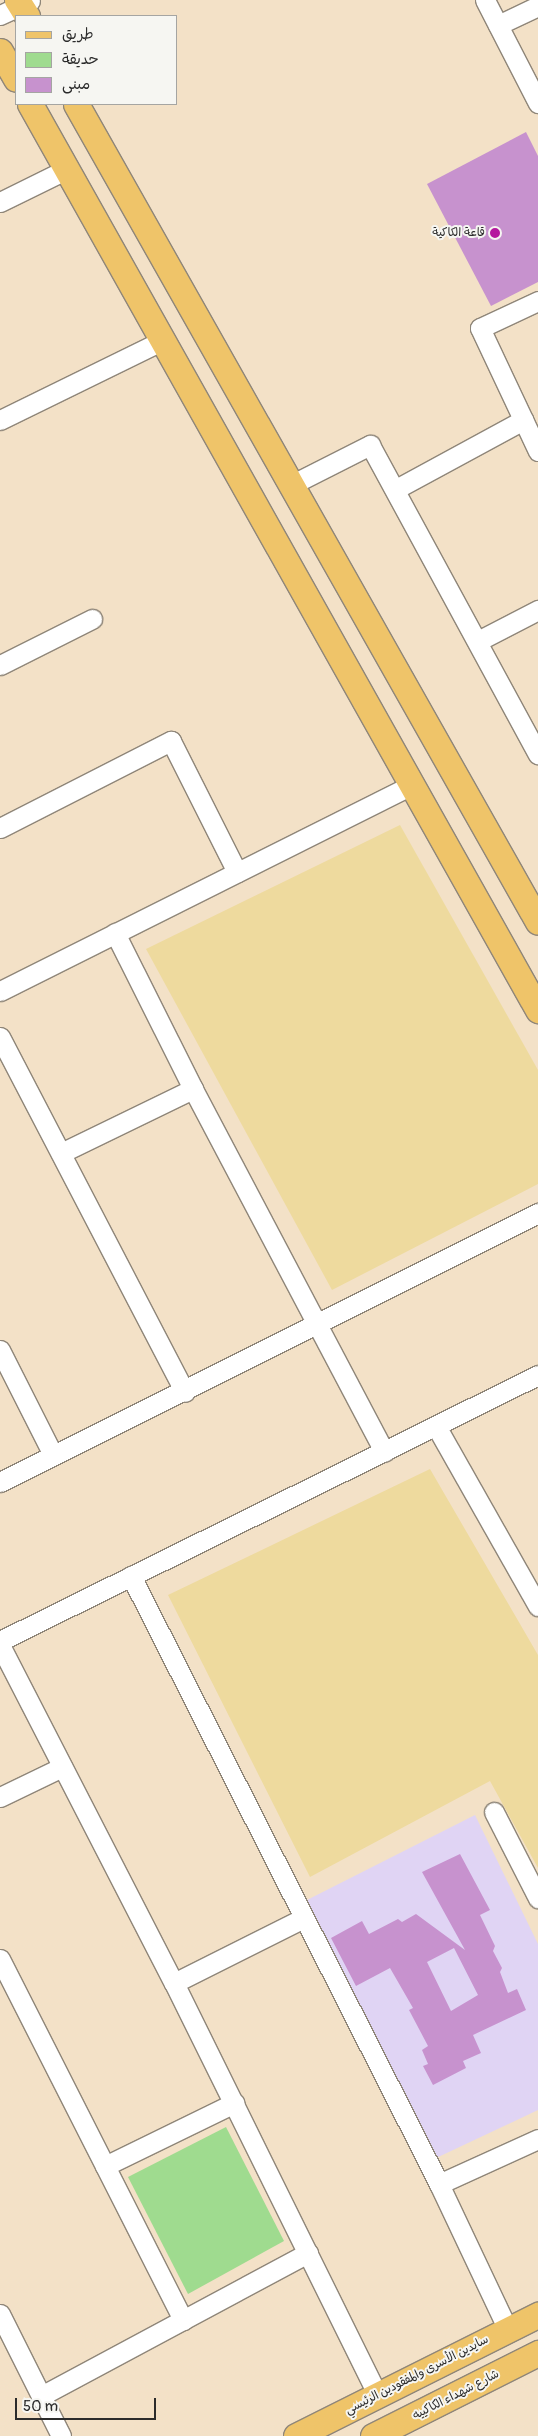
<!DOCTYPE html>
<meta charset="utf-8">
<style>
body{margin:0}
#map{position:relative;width:538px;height:2436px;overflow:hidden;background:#f3e1c7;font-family:Pangolin,"Playpen Sans Arabic",sans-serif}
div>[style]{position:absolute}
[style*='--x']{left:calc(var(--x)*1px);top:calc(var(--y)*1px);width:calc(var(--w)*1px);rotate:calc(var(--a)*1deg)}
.built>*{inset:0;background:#e0d4f4}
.green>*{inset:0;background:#9fdb8f}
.sand>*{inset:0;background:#eeda9e}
.building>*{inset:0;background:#c792ce}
.roads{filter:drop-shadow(1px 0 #8f8679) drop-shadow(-1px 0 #8f8679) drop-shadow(0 1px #8f8679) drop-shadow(0 -1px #8f8679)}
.minor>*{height:19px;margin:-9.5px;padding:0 9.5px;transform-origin:9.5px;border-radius:9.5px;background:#fff}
.major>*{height:25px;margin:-12.5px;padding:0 12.5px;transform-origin:12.5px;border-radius:12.5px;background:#efc469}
.dots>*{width:14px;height:14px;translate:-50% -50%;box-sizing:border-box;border:2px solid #f6f6f2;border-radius:50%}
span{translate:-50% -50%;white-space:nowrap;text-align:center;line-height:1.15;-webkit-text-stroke:4px #f6f6f2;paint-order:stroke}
.poi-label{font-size:12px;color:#2b2b2b}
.right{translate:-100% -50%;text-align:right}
.street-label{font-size:12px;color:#2b2b2b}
.legend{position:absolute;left:15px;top:15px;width:162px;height:90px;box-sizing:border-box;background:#f6f6f2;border:1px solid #a5a5a2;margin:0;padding:6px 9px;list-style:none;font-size:15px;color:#2b2b2b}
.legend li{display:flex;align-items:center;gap:10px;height:25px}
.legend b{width:25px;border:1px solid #a5a5a2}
.scale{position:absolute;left:15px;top:2398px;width:141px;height:22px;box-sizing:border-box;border:2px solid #2b2b2b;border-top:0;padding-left:6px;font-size:15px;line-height:18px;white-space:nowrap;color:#2b2b2b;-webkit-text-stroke:4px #f6f6f2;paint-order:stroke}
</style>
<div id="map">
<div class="built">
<div style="clip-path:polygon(475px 1815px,538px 1944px,538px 2110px,434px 2159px,303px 1902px)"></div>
</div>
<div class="green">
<div style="clip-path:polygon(226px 2127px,284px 2241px,188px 2294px,128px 2177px)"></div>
</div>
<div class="sand">
<div style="clip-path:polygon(400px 825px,538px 1070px,538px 1184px,332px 1290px,146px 949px)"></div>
<div style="clip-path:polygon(430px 1469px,538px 1655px,538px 1868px,490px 1781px,310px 1877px,168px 1595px)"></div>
</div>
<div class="building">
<div style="clip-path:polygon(526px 132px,538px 156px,538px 282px,491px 306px,427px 184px)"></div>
<div style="clip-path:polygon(evenodd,460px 1854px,490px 1910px,480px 1915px,495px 1946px,493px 1951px,502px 1968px,500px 1972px,508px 1993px,517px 1989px,526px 2010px,473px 2035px,481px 2053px,463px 2061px,466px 2068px,433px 2085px,423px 2066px,428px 2064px,422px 2050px,428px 2046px,409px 2010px,413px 2008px,390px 1968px,356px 1986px,331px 1938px,362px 1921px,369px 1934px,398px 1919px,402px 1922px,416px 1914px,465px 1950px,422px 1872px,460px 1854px,454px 1948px,478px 1995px,451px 2011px,427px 1962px,454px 1948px)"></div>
</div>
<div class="roads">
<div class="minor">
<div style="--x:485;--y:0;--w:116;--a:62.8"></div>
<div style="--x:0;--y:15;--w:33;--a:-25"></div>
<div style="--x:498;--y:25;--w:44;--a:-25.4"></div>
<div style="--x:0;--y:202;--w:75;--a:-26.2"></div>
<div style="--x:538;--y:301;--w:64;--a:155"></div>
<div style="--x:480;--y:328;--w:136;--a:64.8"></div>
<div style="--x:0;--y:420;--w:182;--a:-26.1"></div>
<div style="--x:291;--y:485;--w:89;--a:-26.9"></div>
<div style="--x:370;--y:445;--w:352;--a:61.5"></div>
<div style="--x:396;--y:489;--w:145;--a:-28.5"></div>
<div style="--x:478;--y:641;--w:68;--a:-27.3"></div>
<div style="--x:0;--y:665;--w:103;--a:-26.6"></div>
<div style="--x:0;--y:828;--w:192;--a:-27"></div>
<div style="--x:171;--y:741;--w:147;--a:63.3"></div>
<div style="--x:115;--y:933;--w:174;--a:63.4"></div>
<div style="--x:193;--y:1089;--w:410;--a:62.2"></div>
<div style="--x:0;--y:991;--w:462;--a:-26.6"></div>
<div style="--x:0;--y:1037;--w:400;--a:62.5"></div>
<div style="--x:61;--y:1153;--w:147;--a:-25.9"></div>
<div style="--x:0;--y:1350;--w:118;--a:63.2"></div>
<div style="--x:436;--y:1426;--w:207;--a:60.5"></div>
<div style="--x:0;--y:1482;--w:602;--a:-26.57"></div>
<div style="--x:131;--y:1576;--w:682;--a:63.13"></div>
<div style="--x:439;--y:2184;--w:161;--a:64.7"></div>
<div style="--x:0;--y:1641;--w:600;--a:-26.31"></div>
<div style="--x:0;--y:1645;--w:380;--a:62.8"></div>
<div style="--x:174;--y:1983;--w:460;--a:63.7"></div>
<div style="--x:0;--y:1797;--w:69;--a:-25.8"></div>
<div style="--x:494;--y:1812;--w:97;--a:62.9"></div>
<div style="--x:0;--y:1959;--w:405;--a:63.1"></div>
<div style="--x:174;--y:1983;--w:145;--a:-26.6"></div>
<div style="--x:105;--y:2166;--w:144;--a:-26"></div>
<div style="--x:439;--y:2184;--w:109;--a:-24.4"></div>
<div style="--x:0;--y:2314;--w:136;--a:63.4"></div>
<div style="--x:41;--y:2396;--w:303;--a:-28.2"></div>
</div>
<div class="major">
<div style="--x:17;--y:0;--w:19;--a:58"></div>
<div style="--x:0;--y:51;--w:32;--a:60"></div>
<div style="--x:30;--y:104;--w:1039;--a:60.72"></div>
<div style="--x:76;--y:104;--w:939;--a:60.54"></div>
<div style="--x:296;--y:2436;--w:271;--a:-26.6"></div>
<div style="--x:373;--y:2436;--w:185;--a:-26.7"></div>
</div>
</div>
<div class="dots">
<div style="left:495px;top:233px;background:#b5179e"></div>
</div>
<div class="poi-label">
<span class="right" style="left:485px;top:233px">قاعة الكاكية</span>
</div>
<div class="street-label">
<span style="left:417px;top:2375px;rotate:-27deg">سايدين الأسرى والمفقودين الرئيسي</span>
<span style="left:456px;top:2395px;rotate:-27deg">شارع شهداء الكاكييه</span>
</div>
<ul class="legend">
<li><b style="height:6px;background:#efc469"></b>طريق</li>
<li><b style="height:14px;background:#9fdb8f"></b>حديقة</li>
<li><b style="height:14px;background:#c792ce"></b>مبنى</li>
</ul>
<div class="scale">50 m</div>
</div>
